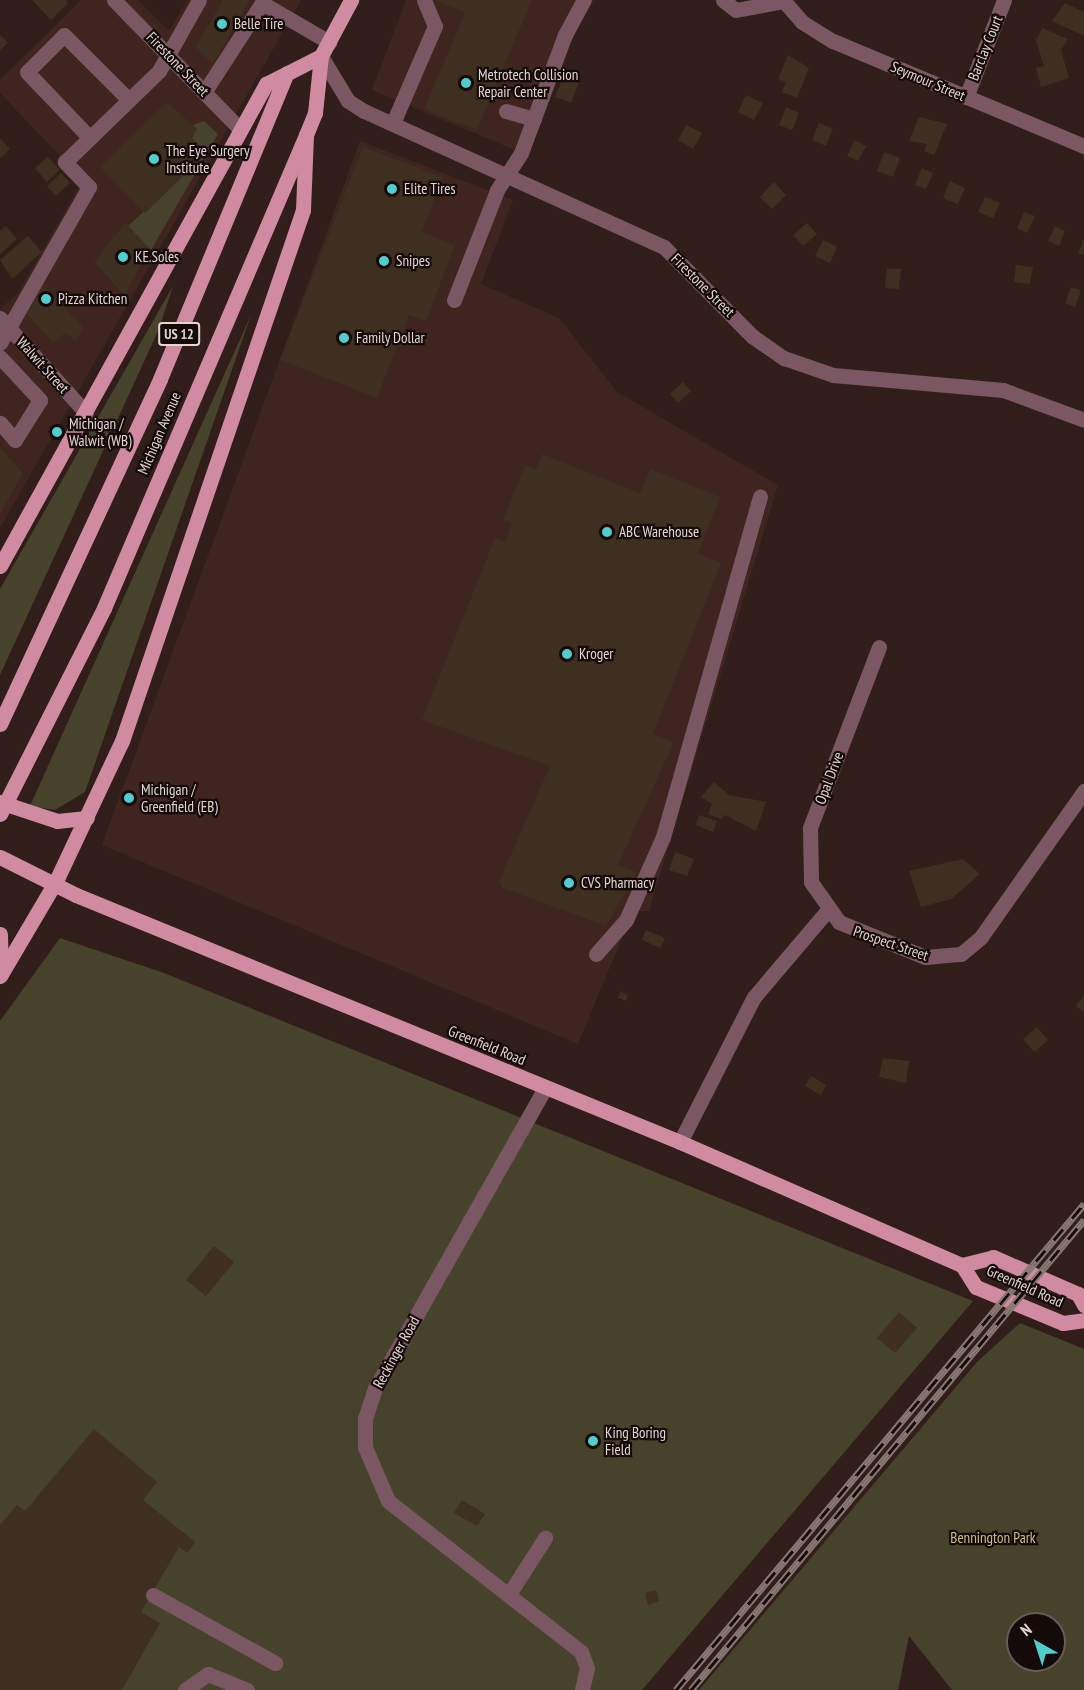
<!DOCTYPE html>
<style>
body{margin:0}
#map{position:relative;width:1084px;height:1690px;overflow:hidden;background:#311e1a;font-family:"PT Sans Narrow",sans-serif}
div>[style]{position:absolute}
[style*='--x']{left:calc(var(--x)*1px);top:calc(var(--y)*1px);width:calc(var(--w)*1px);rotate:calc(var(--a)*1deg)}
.built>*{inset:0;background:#3f2420}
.green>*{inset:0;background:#47422c}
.building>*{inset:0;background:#3e2f21}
.minor>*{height:15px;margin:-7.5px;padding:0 7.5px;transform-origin:7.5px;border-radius:7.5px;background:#7a5762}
.major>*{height:15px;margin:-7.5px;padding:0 7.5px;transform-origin:7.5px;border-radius:7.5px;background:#d08aa1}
.rail>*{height:7px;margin-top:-3.5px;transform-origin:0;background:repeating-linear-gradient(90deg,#130a09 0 14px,#887874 0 28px);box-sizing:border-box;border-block:2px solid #887874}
.major-bridge>*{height:15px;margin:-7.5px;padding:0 7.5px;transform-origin:7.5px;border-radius:7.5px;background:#d08aa1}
.dots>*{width:16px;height:16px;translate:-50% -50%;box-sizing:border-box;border:3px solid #130a09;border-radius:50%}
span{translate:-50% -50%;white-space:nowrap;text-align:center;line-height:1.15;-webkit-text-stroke:4.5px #130a09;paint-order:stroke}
.shield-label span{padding:2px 4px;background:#130a09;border:2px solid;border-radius:4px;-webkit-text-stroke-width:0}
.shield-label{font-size:14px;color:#e3d5d2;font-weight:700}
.poi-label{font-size:15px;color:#e3d5d2}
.left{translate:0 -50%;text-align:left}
.street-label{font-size:15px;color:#e3d5d2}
.park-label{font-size:15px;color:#cdc087}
.north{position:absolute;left:1006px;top:1612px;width:60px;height:60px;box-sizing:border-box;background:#130a09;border:2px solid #665b59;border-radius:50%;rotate:321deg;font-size:16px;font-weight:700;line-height:24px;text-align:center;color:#e3d5d2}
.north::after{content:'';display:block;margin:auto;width:21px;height:27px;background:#52cdce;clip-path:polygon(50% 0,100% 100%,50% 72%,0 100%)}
</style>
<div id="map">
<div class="built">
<div style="clip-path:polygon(81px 0,138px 0,169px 31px,187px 0,301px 0,0 528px,0 309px,18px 293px,79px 187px,56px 160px,59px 155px,0 93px,0 80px)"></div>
<div style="clip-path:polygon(406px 0,594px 0,568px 44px,529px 156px,372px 90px)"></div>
<div style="clip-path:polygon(360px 141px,513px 200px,481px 284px,559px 318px,617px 392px,778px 485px,649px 911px,633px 911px,578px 1044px,102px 845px)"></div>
</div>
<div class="green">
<div style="clip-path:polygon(204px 121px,218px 134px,143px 264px,149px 248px,128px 226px,206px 154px,192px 138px,193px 125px)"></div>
<div style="clip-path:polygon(173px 286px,159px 329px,0 675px,0 589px)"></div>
<div style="clip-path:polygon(251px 315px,85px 792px,55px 810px,30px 806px)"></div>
<div style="clip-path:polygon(60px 938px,164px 973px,973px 1301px,642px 1690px,0 1690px,0 1021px)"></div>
<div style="clip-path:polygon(evenodd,1020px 1323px,1084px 1349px,1084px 1690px,952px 1690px,909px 1636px,898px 1690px,699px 1690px,977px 1362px,1020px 1323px,1018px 1624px,1054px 1624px,1054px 1660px,1018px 1660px,1018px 1624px)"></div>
</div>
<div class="building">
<div style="clip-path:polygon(32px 0,65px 0,68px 3px,51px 20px)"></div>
<div style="clip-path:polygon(223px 0,250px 0,213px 64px,195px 47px)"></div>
<div style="clip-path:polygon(435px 0,532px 0,477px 130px,424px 109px,465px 13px)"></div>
<div style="clip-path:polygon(1065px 3px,1084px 12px,1084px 36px,1052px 21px)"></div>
<div style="clip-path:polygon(1042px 28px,1068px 39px,1061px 50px,1069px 78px,1041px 87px,1036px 68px,1044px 66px,1036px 41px)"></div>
<div style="clip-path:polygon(0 35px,8px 43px,0 50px)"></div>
<div style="clip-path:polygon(788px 55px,809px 68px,797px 98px,782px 92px,786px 82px,778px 79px)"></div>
<div style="clip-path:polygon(563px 77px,579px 83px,571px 103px,555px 97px)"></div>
<div style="clip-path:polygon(746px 95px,763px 103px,754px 120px,738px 112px)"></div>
<div style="clip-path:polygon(167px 102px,197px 129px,192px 138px,207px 153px,145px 213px,100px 167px)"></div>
<div style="clip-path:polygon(786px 107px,799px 113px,792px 130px,779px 125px)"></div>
<div style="clip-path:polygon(919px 117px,947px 124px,934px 155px,924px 151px,927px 144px,909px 141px)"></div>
<div style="clip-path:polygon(819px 123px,833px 129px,826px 146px,812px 140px)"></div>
<div style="clip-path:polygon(686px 125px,702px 133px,693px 149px,678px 140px)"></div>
<div style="clip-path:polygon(0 138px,10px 149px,0 158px)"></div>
<div style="clip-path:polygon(855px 140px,866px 146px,858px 161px,847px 156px)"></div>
<div style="clip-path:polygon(363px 147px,443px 177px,422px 232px,455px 245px,426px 321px,409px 315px,377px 398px,280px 360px)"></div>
<div style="clip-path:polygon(884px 152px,900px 158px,893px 177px,877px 171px)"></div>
<div style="clip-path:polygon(48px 157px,60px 170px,47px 182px,35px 168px)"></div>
<div style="clip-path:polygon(922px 168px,933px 173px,926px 189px,915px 185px)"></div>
<div style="clip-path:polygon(61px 173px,70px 183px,56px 196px,47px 186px)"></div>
<div style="clip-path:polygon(950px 181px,965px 188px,958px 204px,943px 198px)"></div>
<div style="clip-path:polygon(774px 182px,786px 195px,772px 209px,760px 197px)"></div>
<div style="clip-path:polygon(985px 197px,1000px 203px,993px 218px,978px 212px)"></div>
<div style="clip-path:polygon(1024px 212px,1035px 216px,1027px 233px,1017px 228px)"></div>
<div style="clip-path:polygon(125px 223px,149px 248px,125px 296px,94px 262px)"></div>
<div style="clip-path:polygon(807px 223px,817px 234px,803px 246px,793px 235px)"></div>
<div style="clip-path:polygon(6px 226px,17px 239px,0 254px,0 231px)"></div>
<div style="clip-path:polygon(1055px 226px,1065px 231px,1059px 246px,1048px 241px)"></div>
<div style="clip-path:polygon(28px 236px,42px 252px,12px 279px,0 260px)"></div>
<div style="clip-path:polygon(1084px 239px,1084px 255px,1078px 253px)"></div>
<div style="clip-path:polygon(823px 240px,837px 247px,830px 263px,815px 256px)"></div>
<div style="clip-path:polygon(1016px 265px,1033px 267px,1030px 284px,1014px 282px)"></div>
<div style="clip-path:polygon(887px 268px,901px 269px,899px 289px,885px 288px)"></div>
<div style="clip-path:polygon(43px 285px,84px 328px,76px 341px,65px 333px,53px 343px,27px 314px)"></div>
<div style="clip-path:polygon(1071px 287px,1081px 290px,1075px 307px,1065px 303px)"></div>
<div style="clip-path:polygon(683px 382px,691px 391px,678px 403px,670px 394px)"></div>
<div style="clip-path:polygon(0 448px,23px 473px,0 514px)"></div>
<div style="clip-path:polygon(542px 454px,640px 493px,650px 469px,720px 497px,698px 553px,721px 563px,653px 734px,674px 742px,618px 865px,637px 872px,606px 926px,503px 888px,499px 881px,550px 766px,422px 720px,495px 538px,505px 542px,512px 523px,503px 520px,525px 465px,536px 469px)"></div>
<div style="clip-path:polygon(714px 782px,729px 795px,766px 802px,756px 831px,725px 815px,721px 819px,708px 814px,712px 804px,701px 797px)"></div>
<div style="clip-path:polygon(699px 815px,717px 821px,713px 832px,696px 825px)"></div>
<div style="clip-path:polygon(675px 852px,694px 859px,687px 876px,669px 870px)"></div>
<div style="clip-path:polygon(963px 859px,980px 874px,951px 899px,921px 907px,909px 871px)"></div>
<div style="clip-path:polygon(646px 930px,665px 938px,660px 948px,642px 940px)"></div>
<div style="clip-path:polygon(620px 991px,628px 995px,626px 1001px,618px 998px)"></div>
<div style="clip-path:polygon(1084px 995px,1084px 1012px,1076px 1006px)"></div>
<div style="clip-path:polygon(1037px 1027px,1048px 1040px,1034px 1052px,1023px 1039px)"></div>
<div style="clip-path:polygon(883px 1058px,909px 1061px,906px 1083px,879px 1077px)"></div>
<div style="clip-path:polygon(811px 1076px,826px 1085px,821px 1095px,805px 1086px)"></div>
<div style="clip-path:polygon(214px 1246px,234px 1262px,206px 1296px,186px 1280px)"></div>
<div style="clip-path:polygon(899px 1312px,917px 1328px,895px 1353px,877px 1338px)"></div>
<div style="clip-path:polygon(94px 1429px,157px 1482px,143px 1500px,195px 1542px,188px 1553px,179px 1547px,141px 1612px,160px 1623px,122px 1690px,0 1690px,0 1525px,17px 1505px,25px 1511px)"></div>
<div style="clip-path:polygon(462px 1500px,485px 1514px,477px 1526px,454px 1513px)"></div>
<div style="clip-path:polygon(656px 1590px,659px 1601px,648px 1605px,645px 1593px)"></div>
</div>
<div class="minor">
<div style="--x:114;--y:0;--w:180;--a:45.7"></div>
<div style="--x:723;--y:0;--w:16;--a:38"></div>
<div style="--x:736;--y:10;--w:49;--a:-10.6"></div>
<div style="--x:783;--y:0;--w:29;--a:49"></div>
<div style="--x:802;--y:22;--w:36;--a:32"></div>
<div style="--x:833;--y:41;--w:272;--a:22.7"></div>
<div style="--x:321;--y:56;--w:52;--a:59"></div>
<div style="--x:348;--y:101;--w:19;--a:32"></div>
<div style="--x:364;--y:111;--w:329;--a:24.4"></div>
<div style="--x:664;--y:247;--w:125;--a:45.3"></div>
<div style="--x:752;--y:336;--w:39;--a:35"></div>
<div style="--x:784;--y:358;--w:52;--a:19.1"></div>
<div style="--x:833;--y:375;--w:171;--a:5"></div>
<div style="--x:1003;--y:390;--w:86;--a:20.3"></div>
<div style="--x:205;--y:91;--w:105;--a:-57.1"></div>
<div style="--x:262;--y:3;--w:78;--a:30.2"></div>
<div style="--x:966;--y:97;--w:104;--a:-68.6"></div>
<div style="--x:506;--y:111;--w:29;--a:16"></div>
<div style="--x:393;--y:123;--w:106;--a:-66.6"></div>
<div style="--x:435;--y:26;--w:28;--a:-113"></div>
<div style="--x:90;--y:138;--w:91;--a:-133.7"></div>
<div style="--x:27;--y:72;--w:52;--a:-45"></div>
<div style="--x:64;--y:35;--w:92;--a:45"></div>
<div style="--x:454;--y:300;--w:118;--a:-68.6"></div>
<div style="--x:497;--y:190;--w:44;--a:-57"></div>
<div style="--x:521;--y:153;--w:126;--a:-69.6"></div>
<div style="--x:565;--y:35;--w:40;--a:-62"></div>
<div style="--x:0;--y:318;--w:128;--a:47.8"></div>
<div style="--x:0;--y:343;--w:180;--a:-60.3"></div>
<div style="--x:89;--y:187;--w:35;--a:-134"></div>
<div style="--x:65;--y:162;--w:131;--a:-44.1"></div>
<div style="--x:159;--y:71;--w:81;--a:-60.6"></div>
<div style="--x:0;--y:357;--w:59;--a:47.1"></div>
<div style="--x:40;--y:400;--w:47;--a:122"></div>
<div style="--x:15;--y:440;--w:23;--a:-131"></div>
<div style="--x:879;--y:647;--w:194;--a:110.9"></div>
<div style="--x:810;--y:828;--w:54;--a:88.9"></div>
<div style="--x:811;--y:882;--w:49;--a:55"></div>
<div style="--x:839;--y:922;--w:93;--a:22.1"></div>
<div style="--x:925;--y:957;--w:36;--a:-5"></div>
<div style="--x:961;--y:954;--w:26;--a:-40"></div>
<div style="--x:981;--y:937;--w:179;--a:-54.8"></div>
<div style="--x:596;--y:954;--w:45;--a:-48.6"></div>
<div style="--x:626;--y:920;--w:91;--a:-66"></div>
<div style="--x:663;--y:837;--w:354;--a:-74.1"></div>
<div style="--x:545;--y:1088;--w:345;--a:119.5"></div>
<div style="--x:375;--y:1388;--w:32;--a:108"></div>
<div style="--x:365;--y:1418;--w:29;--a:90"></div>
<div style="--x:365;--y:1447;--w:59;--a:66.9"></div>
<div style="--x:388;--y:1501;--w:245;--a:38"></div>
<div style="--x:581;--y:1652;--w:17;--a:69"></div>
<div style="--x:587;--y:1668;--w:23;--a:103"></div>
<div style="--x:680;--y:1142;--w:163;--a:-63"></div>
<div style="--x:754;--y:997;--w:113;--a:-49.7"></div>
<div style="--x:509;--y:1594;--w:67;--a:-57.3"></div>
<div style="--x:153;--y:1595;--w:140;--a:29.1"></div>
<div style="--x:185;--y:1690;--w:28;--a:-35"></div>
<div style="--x:208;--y:1674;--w:42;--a:22.3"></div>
</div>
<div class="major">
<div style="--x:0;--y:566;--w:551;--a:-61.11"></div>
<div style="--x:266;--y:84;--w:62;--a:-27"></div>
<div style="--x:0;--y:724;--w:380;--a:-65.1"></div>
<div style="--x:160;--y:379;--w:331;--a:-67.5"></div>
<div style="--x:0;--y:814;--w:231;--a:-63.2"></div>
<div style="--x:104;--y:608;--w:514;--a:-66.87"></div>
<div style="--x:306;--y:135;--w:24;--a:-68"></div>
<div style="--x:315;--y:113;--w:57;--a:-84"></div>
<div style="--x:321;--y:56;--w:64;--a:-61.8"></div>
<div style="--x:57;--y:821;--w:30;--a:-6"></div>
<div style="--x:0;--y:857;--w:85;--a:26.6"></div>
<div style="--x:76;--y:895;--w:653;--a:22.24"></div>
<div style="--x:680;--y:1142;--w:308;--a:23.6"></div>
<div style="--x:962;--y:1265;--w:26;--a:58"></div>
<div style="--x:976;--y:1287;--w:94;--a:22.5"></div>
<div style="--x:1063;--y:1323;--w:21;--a:-8"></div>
<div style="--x:0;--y:934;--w:40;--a:88.6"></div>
<div style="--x:0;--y:976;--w:110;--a:-59.5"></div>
<div style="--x:56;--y:881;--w:155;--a:-64.8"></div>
<div style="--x:122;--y:741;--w:561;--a:-71.18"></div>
<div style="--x:303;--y:210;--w:75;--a:-87.7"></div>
<div style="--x:962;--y:1265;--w:32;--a:-14"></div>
<div style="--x:993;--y:1257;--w:93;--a:23.5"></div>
<div style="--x:1078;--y:1294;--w:13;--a:61"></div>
</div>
<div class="rail">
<div style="--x:676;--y:1690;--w:635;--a:-49.99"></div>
<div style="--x:691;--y:1690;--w:613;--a:-50.1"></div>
</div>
<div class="major-bridge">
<div style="--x:0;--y:802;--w:60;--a:18.4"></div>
</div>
<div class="dots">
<div style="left:222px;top:24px;background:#52cdce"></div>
<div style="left:466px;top:83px;background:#52cdce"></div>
<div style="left:154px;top:159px;background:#52cdce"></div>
<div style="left:392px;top:189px;background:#52cdce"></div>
<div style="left:123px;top:257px;background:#52cdce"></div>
<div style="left:384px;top:261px;background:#52cdce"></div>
<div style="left:46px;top:299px;background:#52cdce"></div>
<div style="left:344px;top:338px;background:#52cdce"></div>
<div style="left:57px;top:432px;background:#52cdce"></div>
<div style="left:607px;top:532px;background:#52cdce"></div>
<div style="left:567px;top:654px;background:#52cdce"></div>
<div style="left:129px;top:798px;background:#52cdce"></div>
<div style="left:569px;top:883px;background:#52cdce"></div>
<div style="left:593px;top:1441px;background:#52cdce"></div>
</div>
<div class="shield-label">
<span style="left:179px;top:334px">US 12</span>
</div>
<div class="poi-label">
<span class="left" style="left:234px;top:24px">Belle Tire</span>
<span class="left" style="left:478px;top:83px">Metrotech Collision<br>Repair Center</span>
<span class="left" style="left:166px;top:159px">The Eye Surgery<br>Institute</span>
<span class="left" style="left:404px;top:189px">Elite Tires</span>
<span class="left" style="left:135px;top:257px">KE.Soles</span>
<span class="left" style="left:396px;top:261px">Snipes</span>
<span class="left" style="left:58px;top:299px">Pizza Kitchen</span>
<span class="left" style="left:356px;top:338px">Family Dollar</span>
<span class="left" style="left:69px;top:432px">Michigan /<br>Walwit (WB)</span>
<span class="left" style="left:619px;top:532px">ABC Warehouse</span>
<span class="left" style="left:579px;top:654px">Kroger</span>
<span class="left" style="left:141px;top:798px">Michigan /<br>Greenfield (EB)</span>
<span class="left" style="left:581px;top:883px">CVS Pharmacy</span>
<span class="left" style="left:605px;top:1441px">King Boring<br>Field</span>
</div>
<div class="street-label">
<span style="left:985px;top:48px;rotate:-68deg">Barclay Court</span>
<span style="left:178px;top:64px;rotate:46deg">Firestone Street</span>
<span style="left:928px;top:81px;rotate:23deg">Seymour Street</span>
<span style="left:703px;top:285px;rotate:45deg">Firestone Street</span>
<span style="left:43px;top:365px;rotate:48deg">Walwit Street</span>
<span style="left:159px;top:433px;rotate:-67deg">Michigan Avenue</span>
<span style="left:829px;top:778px;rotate:-69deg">Opal Drive</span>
<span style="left:891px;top:943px;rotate:19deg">Prospect Street</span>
<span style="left:487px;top:1045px;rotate:22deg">Greenfield Road</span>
<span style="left:1025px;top:1286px;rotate:24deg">Greenfield Road</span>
<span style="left:396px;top:1352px;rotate:-61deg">Reckinger Road</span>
</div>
<div class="park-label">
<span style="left:993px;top:1538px">Bennington Park</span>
</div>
<div class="north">N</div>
</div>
